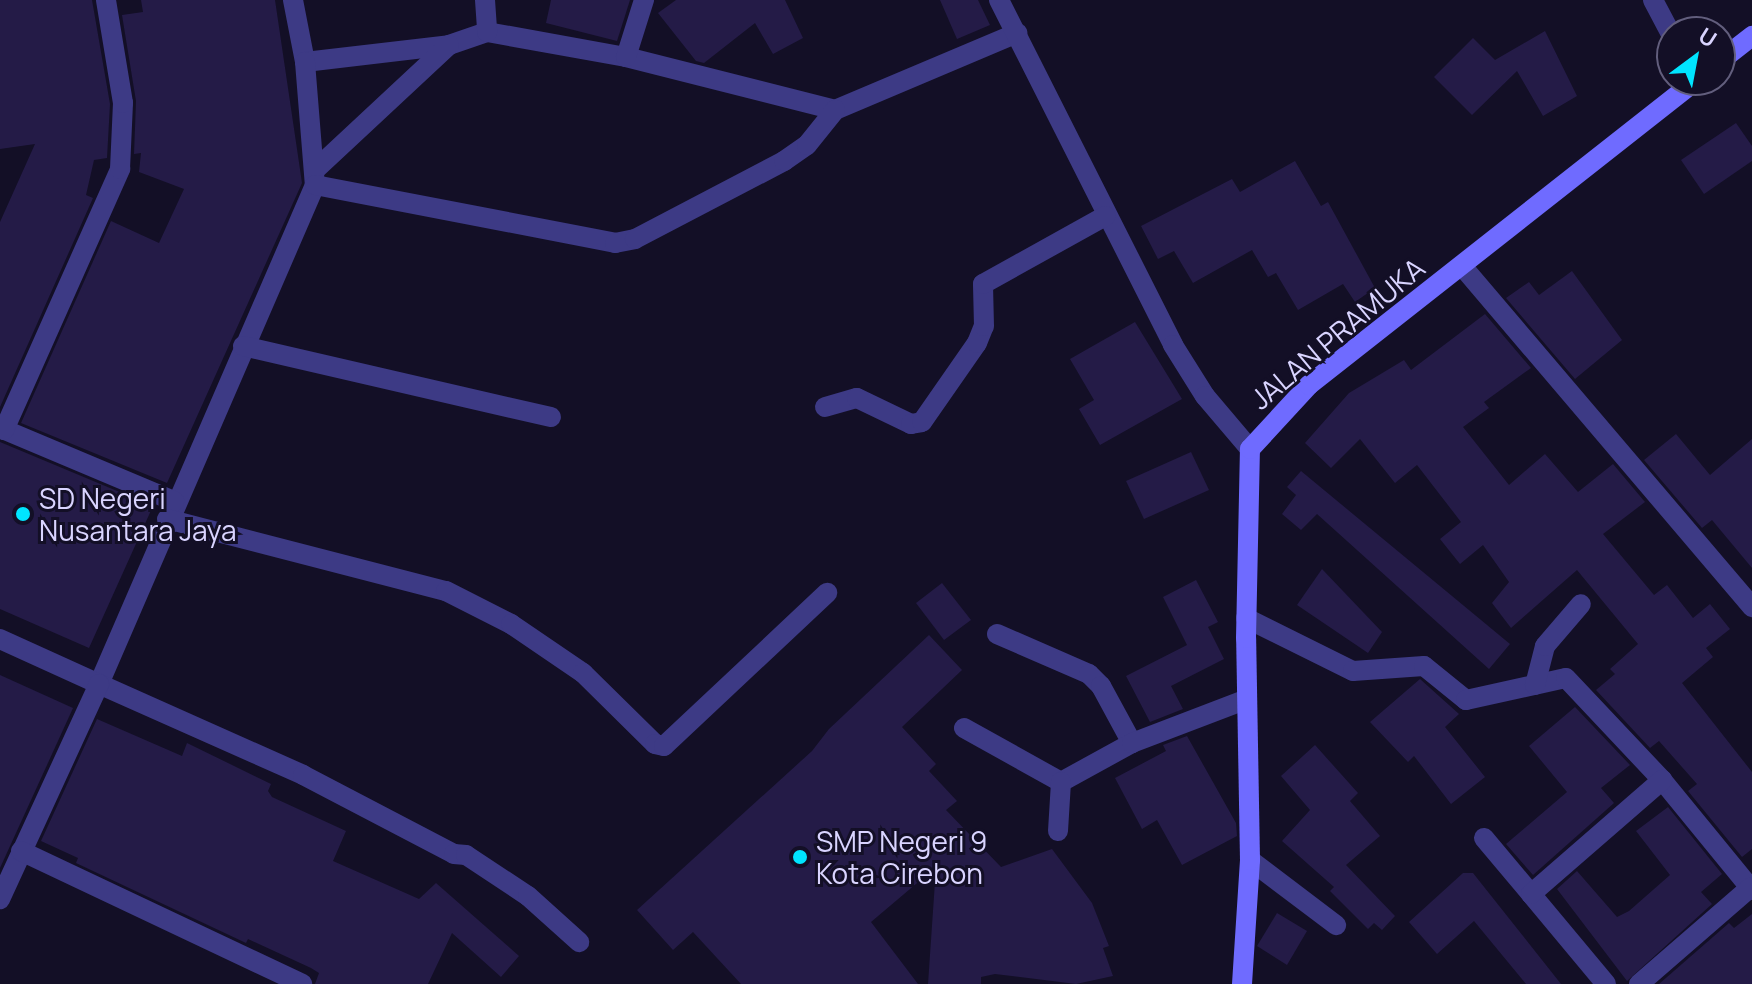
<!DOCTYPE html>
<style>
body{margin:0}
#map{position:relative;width:1752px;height:984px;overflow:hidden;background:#130f26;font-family:Manrope,sans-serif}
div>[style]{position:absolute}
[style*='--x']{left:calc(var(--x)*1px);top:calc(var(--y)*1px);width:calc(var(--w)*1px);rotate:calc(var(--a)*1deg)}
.building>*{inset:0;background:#241b47}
.street>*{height:20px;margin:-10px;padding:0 10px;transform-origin:10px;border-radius:10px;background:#3d3a85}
.secondary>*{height:20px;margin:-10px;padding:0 10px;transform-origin:10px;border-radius:10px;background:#6f6bff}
.dots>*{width:22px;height:22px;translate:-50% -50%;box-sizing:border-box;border:4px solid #130f26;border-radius:50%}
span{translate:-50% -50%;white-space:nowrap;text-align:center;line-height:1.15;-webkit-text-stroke:6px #130f26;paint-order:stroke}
.street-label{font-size:28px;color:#d9d4ff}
.poi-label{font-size:28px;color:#d9d4ff}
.left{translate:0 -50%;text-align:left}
.north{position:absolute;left:1656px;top:16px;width:80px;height:80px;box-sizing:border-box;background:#130f26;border:2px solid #625e7d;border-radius:50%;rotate:32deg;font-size:22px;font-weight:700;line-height:32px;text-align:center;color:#d9d4ff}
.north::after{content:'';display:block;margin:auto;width:28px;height:36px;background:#00e5ff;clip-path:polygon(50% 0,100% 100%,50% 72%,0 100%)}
</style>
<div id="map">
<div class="building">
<div style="clip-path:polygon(0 0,92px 0,110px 104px,107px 158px,94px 160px,86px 195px,93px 198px,0 407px,0 222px,35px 144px,0 149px)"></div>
<div style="clip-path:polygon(141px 0,275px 0,302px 183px,167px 483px,21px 423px,111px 221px,159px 243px,184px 189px,139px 172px,141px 153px,134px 154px,136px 101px,122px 15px,143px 12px)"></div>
<div style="clip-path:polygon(551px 0,630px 0,617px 41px,546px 23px)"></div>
<div style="clip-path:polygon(676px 0,785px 0,803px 38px,773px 54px,755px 23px,704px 63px,696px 61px,658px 13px)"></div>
<div style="clip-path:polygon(940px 0,978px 0,990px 25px,957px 39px)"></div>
<div style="clip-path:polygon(1545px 31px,1577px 96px,1543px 116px,1517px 71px,1472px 115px,1434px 77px,1473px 38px,1495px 60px)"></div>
<div style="clip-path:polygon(1736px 123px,1752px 146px,1752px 161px,1704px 194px,1681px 160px)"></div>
<div style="clip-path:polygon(1295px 161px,1321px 206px,1328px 202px,1375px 288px,1355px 302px,1343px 284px,1298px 310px,1276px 273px,1268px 277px,1252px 250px,1193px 283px,1174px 251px,1158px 259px,1141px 226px,1232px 179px,1240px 192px)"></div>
<div style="clip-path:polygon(1572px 271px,1622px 340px,1575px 379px,1506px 298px,1529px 282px,1539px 295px)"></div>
<div style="clip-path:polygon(1485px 314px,1531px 368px,1484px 402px,1489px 408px,1463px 427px,1509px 485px,1545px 454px,1578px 492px,1613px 464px,1645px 502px,1603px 534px,1654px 595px,1667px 585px,1693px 618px,1710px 604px,1730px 629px,1706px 648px,1713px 657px,1682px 683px,1752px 772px,1752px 849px,1742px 857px,1688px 791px,1697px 784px,1659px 741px,1650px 748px,1596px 690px,1615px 674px,1610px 669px,1638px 644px,1577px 570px,1511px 628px,1492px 603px,1509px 582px,1483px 545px,1460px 564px,1440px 539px,1461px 522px,1417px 465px,1395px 483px,1360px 439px,1331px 468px,1305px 443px,1349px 393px,1404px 360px,1411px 370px)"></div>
<div style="clip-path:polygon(1135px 322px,1182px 399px,1100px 445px,1079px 409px,1094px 400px,1070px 359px)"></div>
<div style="clip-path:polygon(1676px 434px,1710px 475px,1752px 439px,1752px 568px,1712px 520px,1702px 528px,1644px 460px)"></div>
<div style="clip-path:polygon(0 442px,153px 506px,89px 648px,0 609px)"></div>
<div style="clip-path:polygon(1191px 452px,1209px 490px,1144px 519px,1126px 481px)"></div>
<div style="clip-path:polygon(1301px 471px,1510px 644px,1489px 669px,1317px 514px,1301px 530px,1282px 514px,1296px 495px,1287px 487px)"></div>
<div style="clip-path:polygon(1322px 569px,1382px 632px,1368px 653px,1297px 605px)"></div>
<div style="clip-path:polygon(1196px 580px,1218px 622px,1208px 627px,1224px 659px,1171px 686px,1183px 709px,1150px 722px,1126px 676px,1187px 645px,1163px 597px)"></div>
<div style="clip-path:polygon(942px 583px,971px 620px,944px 640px,916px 603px)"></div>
<div style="clip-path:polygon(929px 635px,962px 670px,902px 727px,936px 764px,929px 771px,957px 801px,946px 810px,1001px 867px,1052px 849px,1092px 903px,1109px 946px,1103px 948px,1113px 976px,1076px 984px,995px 974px,981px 977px,981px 984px,928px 984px,936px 867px,871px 922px,918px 984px,741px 984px,693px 932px,673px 950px,637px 910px,812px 751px,829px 729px)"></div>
<div style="clip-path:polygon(0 675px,73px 708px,0 868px)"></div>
<div style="clip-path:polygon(1420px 679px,1459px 714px,1445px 727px,1485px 777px,1451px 804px,1414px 756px,1408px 762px,1370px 722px)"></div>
<div style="clip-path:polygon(1575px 707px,1630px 765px,1601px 788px,1614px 803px,1533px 875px,1506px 844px,1567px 792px,1529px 746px)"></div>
<div style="clip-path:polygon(97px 719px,182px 756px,187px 743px,271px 784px,268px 791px,272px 797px,346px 831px,333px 861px,419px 899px,436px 883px,519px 956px,501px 977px,452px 933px,428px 984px,315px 984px,319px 973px,311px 968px,248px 939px,246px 943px,76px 863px,78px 858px,41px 841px)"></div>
<div style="clip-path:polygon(1187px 736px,1236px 823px,1237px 836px,1182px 865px,1157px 820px,1142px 829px,1115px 778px,1166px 751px,1163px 745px)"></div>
<div style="clip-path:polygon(1315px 745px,1358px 793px,1350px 801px,1380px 836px,1346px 865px,1395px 916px,1382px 930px,1374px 923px,1368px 929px,1330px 891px,1334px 887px,1282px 841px,1310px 810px,1281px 776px)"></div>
<div style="clip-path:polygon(1668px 807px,1722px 874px,1701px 892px,1712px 904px,1627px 981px,1557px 889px,1577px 871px,1617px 917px,1629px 911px,1670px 875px,1636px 831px)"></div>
<div style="clip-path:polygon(1463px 873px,1473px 873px,1561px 984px,1526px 984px,1474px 921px,1437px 954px,1409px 922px)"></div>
<div style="clip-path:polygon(1277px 913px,1307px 931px,1287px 965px,1257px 946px)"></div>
<div style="clip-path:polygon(1752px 914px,1752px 984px,1659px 984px,1729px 923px,1734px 928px)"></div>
</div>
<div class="street">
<div style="--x:293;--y:0;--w:63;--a:79"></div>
<div style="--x:305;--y:62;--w:145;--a:-6.7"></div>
<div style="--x:449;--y:45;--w:40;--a:-18.9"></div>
<div style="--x:487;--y:32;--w:141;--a:10.2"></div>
<div style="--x:626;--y:57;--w:216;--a:14.2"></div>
<div style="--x:835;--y:110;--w:198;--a:-22.9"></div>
<div style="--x:485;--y:0;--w:32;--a:86"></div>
<div style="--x:999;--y:0;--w:386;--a:63.2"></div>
<div style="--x:1173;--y:345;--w:60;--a:57.9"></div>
<div style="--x:1205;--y:396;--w:70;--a:49.7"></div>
<div style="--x:1653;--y:0;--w:41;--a:62.2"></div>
<div style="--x:626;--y:57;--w:60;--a:-72.5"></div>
<div style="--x:305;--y:62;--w:123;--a:85.4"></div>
<div style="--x:315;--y:185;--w:544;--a:113.41"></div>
<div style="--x:99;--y:684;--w:223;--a:24"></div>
<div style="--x:303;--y:775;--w:170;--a:27.6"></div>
<div style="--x:454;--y:854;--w:12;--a:5"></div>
<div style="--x:466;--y:855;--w:74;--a:33.5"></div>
<div style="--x:528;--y:896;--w:69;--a:42"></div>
<div style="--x:315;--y:170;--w:183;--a:-43"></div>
<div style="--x:315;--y:185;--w:306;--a:10.9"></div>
<div style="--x:615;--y:243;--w:20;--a:-11"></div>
<div style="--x:635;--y:239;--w:168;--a:-27.6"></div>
<div style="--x:784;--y:161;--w:28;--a:-35"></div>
<div style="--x:807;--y:145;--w:45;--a:-51.3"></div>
<div style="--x:1462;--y:266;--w:448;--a:49.6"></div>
<div style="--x:243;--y:346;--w:316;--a:13"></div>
<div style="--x:825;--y:407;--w:33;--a:-16"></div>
<div style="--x:857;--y:398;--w:60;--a:25.7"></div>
<div style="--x:911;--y:424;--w:11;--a:-10"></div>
<div style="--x:922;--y:422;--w:96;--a:-55.2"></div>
<div style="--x:977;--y:343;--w:18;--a:-68"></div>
<div style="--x:984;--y:326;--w:42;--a:-91.4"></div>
<div style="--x:983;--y:284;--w:140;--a:-29.1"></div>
<div style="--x:0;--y:428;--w:189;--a:22.8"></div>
<div style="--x:4;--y:430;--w:286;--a:-66"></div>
<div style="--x:120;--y:169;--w:66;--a:-87.4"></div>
<div style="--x:123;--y:103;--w:104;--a:-99.4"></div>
<div style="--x:167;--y:519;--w:288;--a:14.5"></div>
<div style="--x:446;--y:591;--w:73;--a:26.9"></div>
<div style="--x:511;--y:624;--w:87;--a:34.2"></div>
<div style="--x:583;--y:673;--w:101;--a:44.6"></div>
<div style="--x:655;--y:744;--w:9;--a:13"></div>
<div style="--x:664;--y:746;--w:224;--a:-43.2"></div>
<div style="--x:1246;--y:618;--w:119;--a:26.4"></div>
<div style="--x:1353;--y:671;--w:71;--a:-4"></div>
<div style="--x:1424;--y:666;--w:54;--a:39"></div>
<div style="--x:1466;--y:700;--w:102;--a:-12.4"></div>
<div style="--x:1566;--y:678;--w:140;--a:46.7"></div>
<div style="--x:1662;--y:780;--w:142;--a:50.7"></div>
<div style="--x:997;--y:634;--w:100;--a:23.5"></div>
<div style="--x:1089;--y:674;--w:17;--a:45"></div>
<div style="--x:1101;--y:686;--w:65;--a:61.5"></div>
<div style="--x:0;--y:639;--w:109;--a:24.4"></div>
<div style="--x:99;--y:684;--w:237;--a:114.7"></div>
<div style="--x:1535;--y:685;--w:40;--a:-75.6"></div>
<div style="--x:1545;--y:646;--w:55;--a:-49.4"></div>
<div style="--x:964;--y:728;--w:111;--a:29.1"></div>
<div style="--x:1061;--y:782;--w:81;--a:-28.8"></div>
<div style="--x:1132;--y:743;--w:123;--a:-20.9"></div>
<div style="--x:1058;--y:831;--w:49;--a:-86.5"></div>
<div style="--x:1484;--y:838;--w:73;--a:50"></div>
<div style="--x:21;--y:851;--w:311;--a:25.3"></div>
<div style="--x:1250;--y:860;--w:108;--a:37.1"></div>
<div style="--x:1606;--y:984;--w:117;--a:-129.8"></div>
<div style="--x:1531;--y:894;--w:174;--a:-41"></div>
<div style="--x:1639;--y:984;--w:147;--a:-40.9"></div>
</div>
<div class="secondary">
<div style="--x:1720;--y:61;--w:41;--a:-38"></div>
<div style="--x:1242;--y:984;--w:124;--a:-86.3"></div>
<div style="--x:1250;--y:860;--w:222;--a:-91"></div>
<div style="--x:1246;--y:638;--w:189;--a:-88.8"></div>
<div style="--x:1250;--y:449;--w:87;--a:-47.3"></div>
<div style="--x:1309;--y:385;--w:493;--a:-38.2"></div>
</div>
<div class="dots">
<div style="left:23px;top:514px;background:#00e5ff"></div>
<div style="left:800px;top:857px;background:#00e5ff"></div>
</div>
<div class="street-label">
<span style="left:1337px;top:333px;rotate:-40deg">JALAN PRAMUKA</span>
</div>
<div class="poi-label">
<span class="left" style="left:39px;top:514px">SD Negeri<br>Nusantara Jaya</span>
<span class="left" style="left:816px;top:857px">SMP Negeri 9<br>Kota Cirebon</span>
</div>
<div class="north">U</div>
</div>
